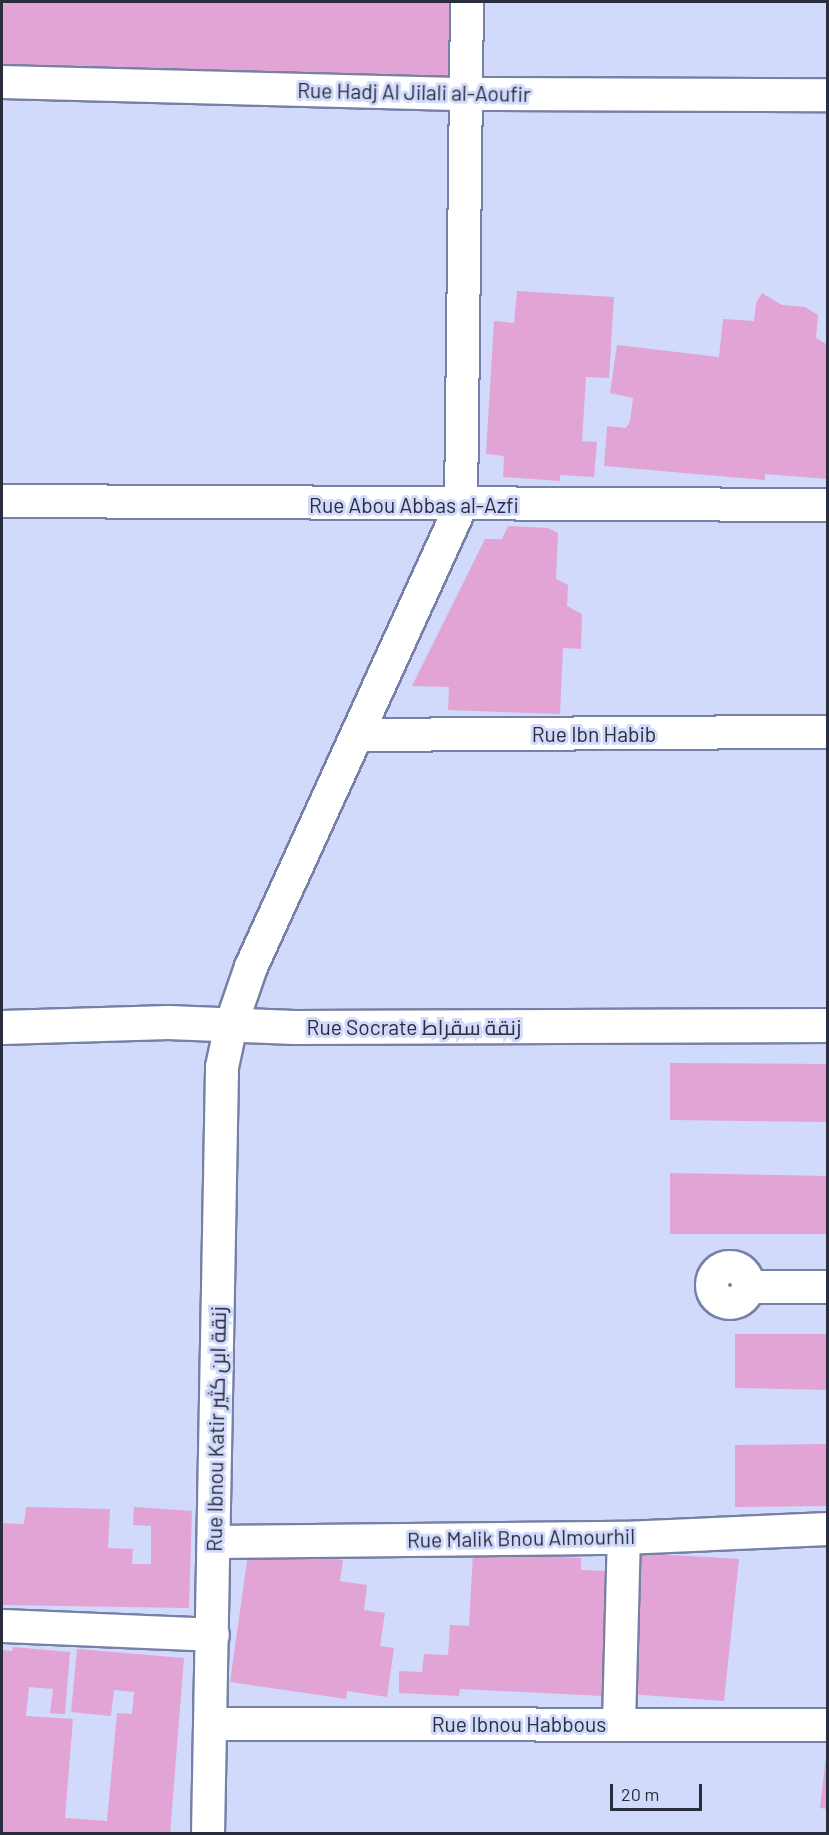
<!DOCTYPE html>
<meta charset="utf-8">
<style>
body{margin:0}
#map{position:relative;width:829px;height:1835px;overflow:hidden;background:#d1dafb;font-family:Barlow,Cairo,sans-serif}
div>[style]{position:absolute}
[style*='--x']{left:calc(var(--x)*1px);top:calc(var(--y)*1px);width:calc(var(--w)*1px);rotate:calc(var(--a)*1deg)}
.building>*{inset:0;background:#e1a4d5}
.roads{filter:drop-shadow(2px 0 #7780a6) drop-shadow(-2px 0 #7780a6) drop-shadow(0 2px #7780a6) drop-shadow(0 -2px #7780a6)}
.street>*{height:32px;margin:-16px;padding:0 16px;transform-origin:16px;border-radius:16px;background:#fff}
.street>.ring{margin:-16px;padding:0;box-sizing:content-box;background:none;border:32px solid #fff;border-radius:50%}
.secondary>*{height:33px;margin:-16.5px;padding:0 16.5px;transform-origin:16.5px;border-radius:16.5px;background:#fff}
span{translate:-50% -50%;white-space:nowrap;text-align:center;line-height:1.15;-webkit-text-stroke:6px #d1dafb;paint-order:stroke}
.street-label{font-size:21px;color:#292d3d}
.frame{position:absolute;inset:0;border:3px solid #292d3d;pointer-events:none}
.scale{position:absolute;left:610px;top:1784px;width:92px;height:27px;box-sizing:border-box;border:3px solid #292d3d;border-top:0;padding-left:8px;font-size:18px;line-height:21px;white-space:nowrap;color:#292d3d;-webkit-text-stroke:4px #d1dafb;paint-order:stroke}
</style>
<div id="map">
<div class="building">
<div style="clip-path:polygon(2px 2px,453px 2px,456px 63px,445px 80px,232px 79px,131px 67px,2px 67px)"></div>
<div style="clip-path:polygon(517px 291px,614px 297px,609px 378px,586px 377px,582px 441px,597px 442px,594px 477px,560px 475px,560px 481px,503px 477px,504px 456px,486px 454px,494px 321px,514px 323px)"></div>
<div style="clip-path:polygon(762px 293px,782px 305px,805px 307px,818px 315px,816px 338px,828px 345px,828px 479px,765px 474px,765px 480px,604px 466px,607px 426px,626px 428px,630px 421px,633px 398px,610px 393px,617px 345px,719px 357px,723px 319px,754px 321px,756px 303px)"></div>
<div style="clip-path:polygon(508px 526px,548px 528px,558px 533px,556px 579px,568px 585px,567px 606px,582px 614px,581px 649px,563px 648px,560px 714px,448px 710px,449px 687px,412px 686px,485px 539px,502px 539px)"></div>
<div style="clip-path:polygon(670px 1063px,828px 1064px,828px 1122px,670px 1120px)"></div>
<div style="clip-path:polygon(670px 1173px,828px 1176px,828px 1234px,670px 1234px)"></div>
<div style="clip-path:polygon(735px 1334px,828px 1334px,828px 1390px,735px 1388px)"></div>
<div style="clip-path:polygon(828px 1444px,828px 1506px,735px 1507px,735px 1445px)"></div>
<div style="clip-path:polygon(26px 1507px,110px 1509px,108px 1548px,133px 1549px,132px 1564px,151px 1564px,151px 1526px,133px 1525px,134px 1507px,192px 1511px,189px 1608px,2px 1605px,2px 1523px,24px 1524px)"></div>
<div style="clip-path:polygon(249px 1547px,343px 1560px,340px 1581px,367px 1585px,364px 1610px,385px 1613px,380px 1646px,394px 1648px,387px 1697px,347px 1691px,346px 1699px,230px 1682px)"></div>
<div style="clip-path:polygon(473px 1553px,581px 1558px,581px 1570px,607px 1571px,602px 1696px,460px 1689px,459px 1696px,399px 1693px,399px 1671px,422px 1672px,424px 1654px,448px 1655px,450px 1625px,469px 1626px)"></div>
<div style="clip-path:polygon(639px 1553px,739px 1559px,724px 1701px,629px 1694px)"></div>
<div style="clip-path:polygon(13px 1647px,70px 1652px,65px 1714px,50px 1713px,53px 1689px,29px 1687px,26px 1716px,73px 1719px,65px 1818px,107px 1821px,117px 1713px,132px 1714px,134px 1692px,114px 1690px,111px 1716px,71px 1712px,77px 1649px,184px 1658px,170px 1834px,2px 1834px,2px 1650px,12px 1651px)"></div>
<div style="clip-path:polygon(826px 1757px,828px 1757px,828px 1809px,820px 1808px)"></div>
</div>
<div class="roads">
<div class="street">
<div style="--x:2;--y:82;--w:464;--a:1.5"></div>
<div style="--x:466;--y:94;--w:362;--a:0.2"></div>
<div style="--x:2;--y:501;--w:826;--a:0.28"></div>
<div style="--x:360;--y:735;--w:468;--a:-0.4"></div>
<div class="ring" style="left:712px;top:1267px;width:4px;height:4px"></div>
<div style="--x:748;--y:1287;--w:80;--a:0"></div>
<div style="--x:215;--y:1542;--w:409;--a:-0.6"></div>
<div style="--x:624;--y:1538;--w:204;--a:-2.5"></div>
<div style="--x:2;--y:1626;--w:211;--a:2.4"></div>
<div style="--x:211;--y:1724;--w:617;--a:0.09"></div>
<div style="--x:619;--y:1724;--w:186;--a:-88.5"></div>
<div style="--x:208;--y:1834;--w:767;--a:-88.95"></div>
<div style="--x:222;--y:1067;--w:43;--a:-77.9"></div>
<div style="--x:231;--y:1025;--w:61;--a:-71"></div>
<div style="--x:251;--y:967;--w:507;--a:-65.51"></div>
<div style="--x:461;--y:506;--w:504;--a:-89.32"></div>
</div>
<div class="secondary">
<div style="--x:2;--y:1027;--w:166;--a:-1.7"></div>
<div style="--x:168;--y:1022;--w:126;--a:2.3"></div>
<div style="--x:294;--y:1027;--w:534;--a:-0.21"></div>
</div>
</div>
<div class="street-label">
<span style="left:414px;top:92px;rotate:1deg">Rue Hadj Al Jilali al-Aoufir</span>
<span style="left:414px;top:505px">Rue Abou Abbas al-Azfi</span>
<span style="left:594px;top:734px">Rue Ibn Habib</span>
<span style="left:414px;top:1027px">Rue Socrate زنقة سقراط</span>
<span style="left:216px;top:1429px;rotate:-89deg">Rue Ibnou Katir زنقة ابن كثير</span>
<span style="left:521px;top:1538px;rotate:-1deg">Rue Malik Bnou Almourhil</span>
<span style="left:519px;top:1724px">Rue Ibnou Habbous</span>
</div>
<div class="frame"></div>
<div class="scale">20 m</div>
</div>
